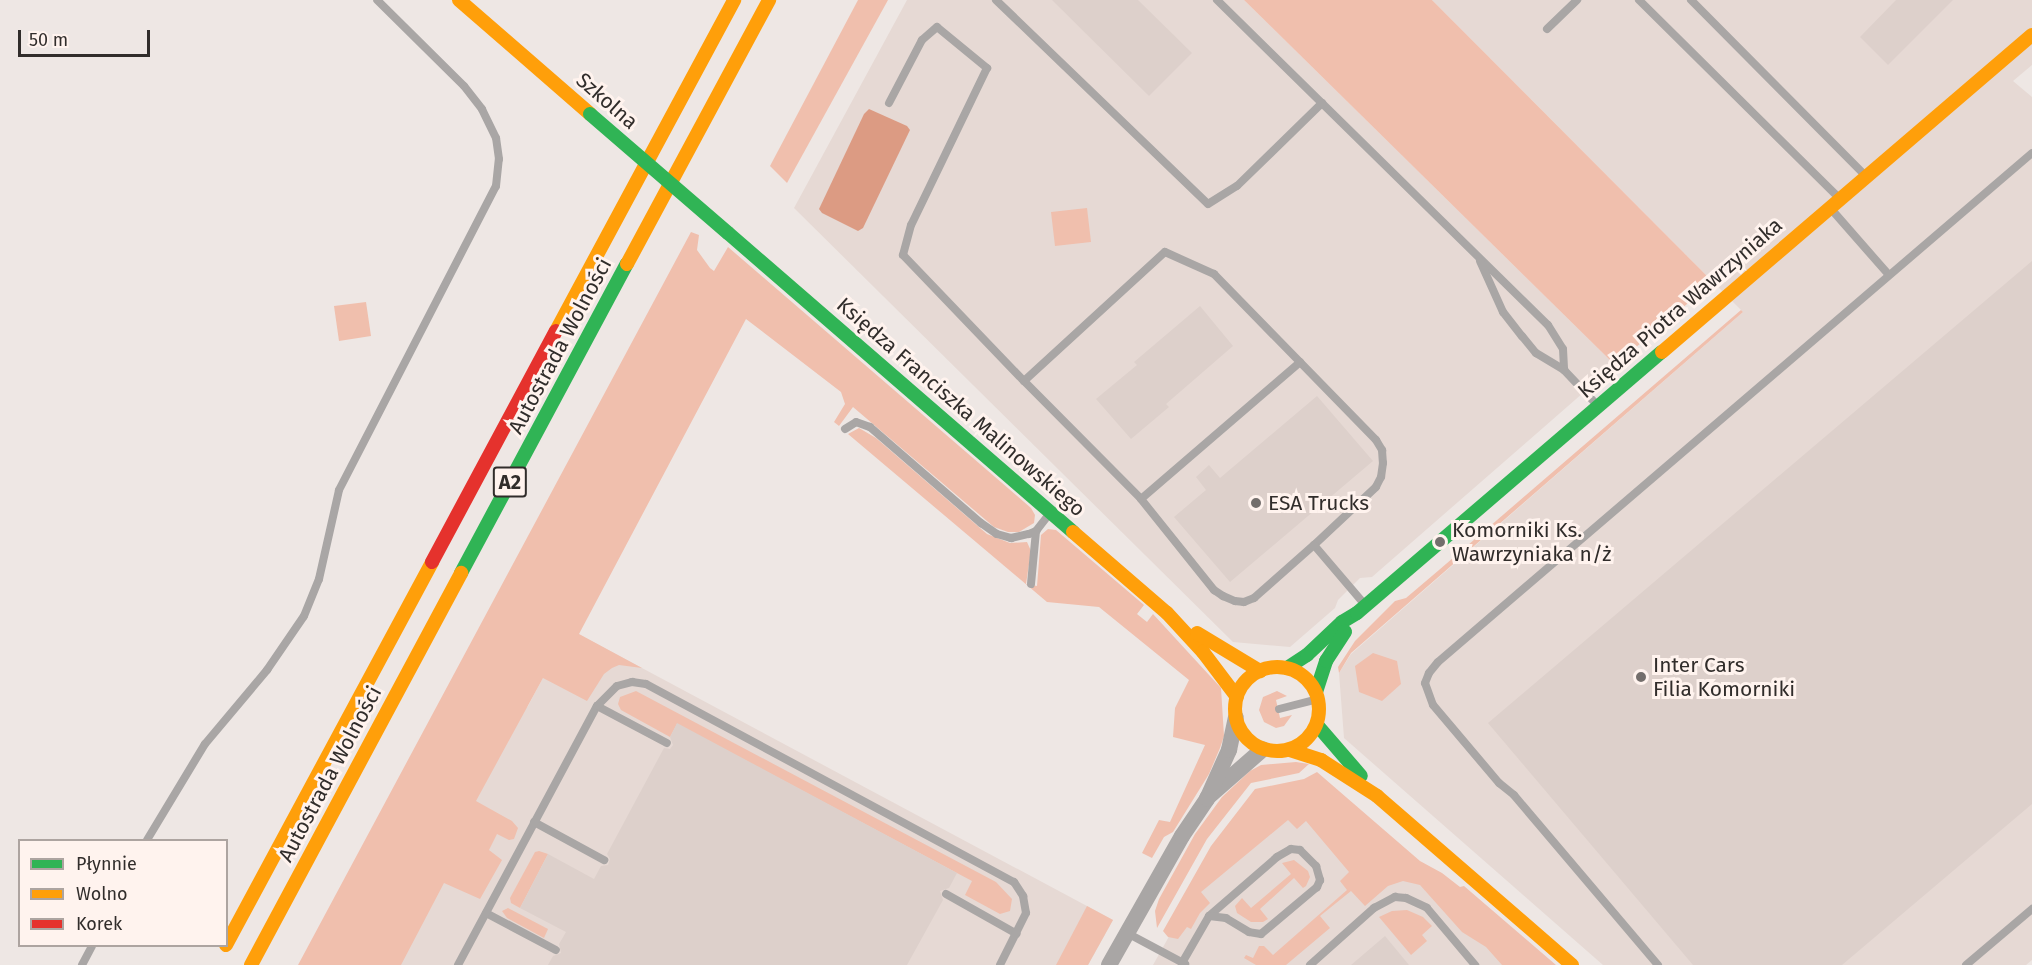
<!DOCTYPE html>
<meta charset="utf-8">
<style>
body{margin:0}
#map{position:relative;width:2032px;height:965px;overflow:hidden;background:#eee7e4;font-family:"Fira Sans",sans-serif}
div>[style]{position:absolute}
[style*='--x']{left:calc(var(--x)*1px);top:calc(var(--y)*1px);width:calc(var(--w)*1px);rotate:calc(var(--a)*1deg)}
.built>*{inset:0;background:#e6d9d4}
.green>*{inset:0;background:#f0bfad}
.water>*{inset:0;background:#dc9b83}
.building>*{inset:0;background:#ddd0cb}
.lane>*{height:8px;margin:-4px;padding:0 4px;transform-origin:4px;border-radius:4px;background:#a9a6a5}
.street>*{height:16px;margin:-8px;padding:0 8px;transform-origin:8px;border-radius:8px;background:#a9a6a5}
.fast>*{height:14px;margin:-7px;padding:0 7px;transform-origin:7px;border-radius:7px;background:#30b455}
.slow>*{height:14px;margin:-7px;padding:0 7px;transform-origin:7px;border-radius:7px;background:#ff9f0a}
.slow>.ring{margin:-7px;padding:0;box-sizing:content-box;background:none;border:14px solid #ff9f0a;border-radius:50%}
.jam>*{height:14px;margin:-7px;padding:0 7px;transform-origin:7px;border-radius:7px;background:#e5322d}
.fast-bridge>*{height:14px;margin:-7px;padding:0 7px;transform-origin:7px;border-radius:7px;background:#30b455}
.dots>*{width:16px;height:16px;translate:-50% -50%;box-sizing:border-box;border:3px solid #fff3ee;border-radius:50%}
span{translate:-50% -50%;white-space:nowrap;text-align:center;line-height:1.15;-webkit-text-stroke:6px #fff3ee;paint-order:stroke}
.shield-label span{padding:2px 4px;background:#fff3ee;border:2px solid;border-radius:4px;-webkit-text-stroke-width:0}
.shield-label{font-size:20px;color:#312d2b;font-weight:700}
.street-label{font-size:21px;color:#312d2b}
.poi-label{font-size:21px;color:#312d2b}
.left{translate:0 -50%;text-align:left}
.legend{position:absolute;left:18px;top:839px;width:210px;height:108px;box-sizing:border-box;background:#fff3ee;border:2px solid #ada4a0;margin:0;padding:8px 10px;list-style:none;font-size:18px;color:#312d2b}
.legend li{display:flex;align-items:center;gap:12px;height:30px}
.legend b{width:30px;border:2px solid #ada4a0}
.scale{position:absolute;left:18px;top:30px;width:132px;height:27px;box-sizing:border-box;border:3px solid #312d2b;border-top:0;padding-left:8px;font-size:18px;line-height:21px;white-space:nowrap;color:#312d2b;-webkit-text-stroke:4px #fff3ee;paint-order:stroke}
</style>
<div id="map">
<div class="built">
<div style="clip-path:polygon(907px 0,1244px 0,1615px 365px,1372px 577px,1360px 578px,1338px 600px,1335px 608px,1290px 647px,1233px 642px,794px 208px)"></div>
<div style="clip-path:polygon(1432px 0,2032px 0,2032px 65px,2013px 81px,2032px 97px,2032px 960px,2026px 965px,1603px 965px,1344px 738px,1339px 673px,1351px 654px,1743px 312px)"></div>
<div style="clip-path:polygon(569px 629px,1113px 920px,1088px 965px,389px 965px,394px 845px,528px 706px)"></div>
<div style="clip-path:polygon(1328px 798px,1523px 965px,1153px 965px,1208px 867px,1251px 814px)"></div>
</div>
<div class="green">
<div style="clip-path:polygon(858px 0,888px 0,787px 183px,770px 166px)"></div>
<div style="clip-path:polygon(1244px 0,1432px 0,1713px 282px,1615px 365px)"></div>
<div style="clip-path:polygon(1087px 208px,1091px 242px,1055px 246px,1051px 212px)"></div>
<div style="clip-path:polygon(691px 232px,699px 235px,697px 250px,710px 268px,714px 271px,728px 247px,1031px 508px,1035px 515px,1034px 523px,1019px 532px,1008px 532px,994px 527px,853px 407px,839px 426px,834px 422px,845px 404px,841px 392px,746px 319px,579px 634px,642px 668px,619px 665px,612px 668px,604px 674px,587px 701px,543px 678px,476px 801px,512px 821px,518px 828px,514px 839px,509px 840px,497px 834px,489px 850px,502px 860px,480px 899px,444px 883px,401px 965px,298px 965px)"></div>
<div style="clip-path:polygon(366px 302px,371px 336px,339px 341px,334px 306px)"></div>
<div style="clip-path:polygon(1741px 310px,1743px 312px,1351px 653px,1339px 673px,1338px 667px,1355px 641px,1395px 601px,1406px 598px,1439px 570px)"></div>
<div style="clip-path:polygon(859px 428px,876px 438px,987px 534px,1010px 543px,1027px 542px,1031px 551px,1026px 584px,1037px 586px,1041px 535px,1048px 529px,1056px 530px,1144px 605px,1137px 614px,1147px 622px,1153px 614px,1221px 688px,1224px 736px,1220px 748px,1209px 774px,1173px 832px,1164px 837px,1152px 858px,1142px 853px,1159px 820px,1170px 822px,1205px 745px,1173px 737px,1175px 708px,1189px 680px,1099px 607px,1047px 602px,848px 434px)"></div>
<div style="clip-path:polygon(1373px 653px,1397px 661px,1401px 684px,1382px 701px,1359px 692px,1355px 666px)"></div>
<div style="clip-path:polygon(636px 691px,996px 882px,1012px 899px,1010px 911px,1000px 914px,965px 895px,972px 881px,677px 724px,670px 737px,621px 710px,618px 704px,620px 697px)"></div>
<div style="clip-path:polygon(1277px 691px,1287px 696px,1276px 700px,1280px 718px,1292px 715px,1284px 726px,1276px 728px,1264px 722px,1259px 710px,1263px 697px)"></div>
<div style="clip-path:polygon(1296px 762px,1309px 764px,1299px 773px,1251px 783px,1207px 839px,1157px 928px,1155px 911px,1159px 899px,1195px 834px,1222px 797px,1250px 771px,1261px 765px)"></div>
<div style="clip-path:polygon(1317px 772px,1420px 861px,1442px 873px,1460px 887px,1464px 886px,1556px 965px,1502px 965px,1486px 947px,1462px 932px,1420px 885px,1403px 881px,1388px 886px,1365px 906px,1351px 891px,1320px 916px,1330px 928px,1286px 965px,1256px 965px,1244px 958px,1246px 955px,1253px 958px,1259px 946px,1264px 946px,1273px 955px,1347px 890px,1340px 881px,1349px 872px,1306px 821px,1297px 829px,1288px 820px,1201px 892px,1210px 903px,1200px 913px,1191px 929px,1187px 927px,1178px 939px,1168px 937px,1163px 931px,1211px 846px,1255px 789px,1304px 779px)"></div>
<div style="clip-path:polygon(539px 851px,548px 854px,520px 908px,511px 903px,510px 898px,535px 852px)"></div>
<div style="clip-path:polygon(1294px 860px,1308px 871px,1310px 877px,1306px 886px,1303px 888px,1294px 878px,1260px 909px,1268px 919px,1263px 922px,1251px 922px,1237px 913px,1235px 906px,1242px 898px,1251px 908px,1291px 874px,1282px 863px)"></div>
<div style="clip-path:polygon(1087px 906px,1113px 920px,1088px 965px,1056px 965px)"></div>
<div style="clip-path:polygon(508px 908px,548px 929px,544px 938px,507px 918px,502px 911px)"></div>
<div style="clip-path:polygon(1407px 910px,1423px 917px,1432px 926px,1422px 935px,1427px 941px,1411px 955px,1379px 917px,1392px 911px)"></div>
</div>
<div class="water">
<div style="clip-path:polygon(869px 109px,907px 126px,910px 130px,863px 228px,858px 231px,822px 213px,819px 209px,864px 114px)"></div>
</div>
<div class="building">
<div style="clip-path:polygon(1052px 0,1138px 0,1192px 53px,1149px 96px)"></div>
<div style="clip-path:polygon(1896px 0,1953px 0,1888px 65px,1860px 37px)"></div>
<div style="clip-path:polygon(2032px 261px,2032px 804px,1842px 965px,1693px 965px,1488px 723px)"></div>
<div style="clip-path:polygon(1200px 306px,1233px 346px,1166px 404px,1169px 407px,1131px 439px,1096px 399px,1137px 365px,1134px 362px)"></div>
<div style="clip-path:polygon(1317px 396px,1373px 461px,1230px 582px,1174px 517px,1206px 490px,1196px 477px,1209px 465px,1220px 478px)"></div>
<div style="clip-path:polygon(677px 723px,957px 873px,949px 888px,940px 891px,943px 900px,907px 965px,548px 965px,553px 956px,561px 953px,559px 944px,566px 932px,520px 908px,548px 854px,594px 879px,601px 866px,608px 865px,610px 859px,607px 854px,664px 748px,670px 749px,673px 745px,670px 737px)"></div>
<div style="clip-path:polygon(1385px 936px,1409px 965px,1351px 965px)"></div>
</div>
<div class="lane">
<div style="--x:996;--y:0;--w:294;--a:43.9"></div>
<div style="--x:1208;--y:204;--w:34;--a:-32"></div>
<div style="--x:1237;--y:186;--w:119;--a:-44.3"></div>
<div style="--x:1217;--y:0;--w:464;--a:44.5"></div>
<div style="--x:1548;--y:325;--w:28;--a:58"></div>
<div style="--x:1563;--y:349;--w:21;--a:87"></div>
<div style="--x:1639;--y:0;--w:281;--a:44.7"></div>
<div style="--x:1691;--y:0;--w:248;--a:45.2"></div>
<div style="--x:1547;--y:29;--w:42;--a:-44"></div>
<div style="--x:889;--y:103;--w:71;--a:-62.4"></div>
<div style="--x:922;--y:40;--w:20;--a:-41"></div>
<div style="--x:937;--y:27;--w:65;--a:39.4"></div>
<div style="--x:987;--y:68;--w:174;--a:115.8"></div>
<div style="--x:911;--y:225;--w:31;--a:105"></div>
<div style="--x:903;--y:255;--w:175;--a:46.2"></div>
<div style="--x:1024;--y:381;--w:191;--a:-42.5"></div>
<div style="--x:1165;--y:252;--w:54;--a:24.2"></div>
<div style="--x:1214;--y:274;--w:232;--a:45.7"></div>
<div style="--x:1376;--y:440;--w:12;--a:59"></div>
<div style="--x:1382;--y:450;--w:13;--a:86"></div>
<div style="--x:1383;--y:463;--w:14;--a:98"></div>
<div style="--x:1381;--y:477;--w:11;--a:117"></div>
<div style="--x:1376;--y:487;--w:85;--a:136.9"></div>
<div style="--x:1314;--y:545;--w:80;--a:49.6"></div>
<div style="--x:1832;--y:210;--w:86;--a:48.8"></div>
<div style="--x:1480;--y:261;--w:56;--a:65.7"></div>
<div style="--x:1503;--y:312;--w:31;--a:52"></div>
<div style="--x:1522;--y:336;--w:22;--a:51"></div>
<div style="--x:1536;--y:353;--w:33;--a:31"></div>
<div style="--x:1564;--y:370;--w:50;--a:46.6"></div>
<div style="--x:1024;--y:381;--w:166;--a:45.2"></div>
<div style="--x:1141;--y:499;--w:117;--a:51.3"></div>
<div style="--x:1214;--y:590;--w:11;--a:34"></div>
<div style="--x:1223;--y:596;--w:13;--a:23"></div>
<div style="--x:1235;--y:601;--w:9;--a:6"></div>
<div style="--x:1244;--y:602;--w:11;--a:-22"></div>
<div style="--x:1254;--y:598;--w:80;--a:-41.5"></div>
<div style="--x:845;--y:429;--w:13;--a:-32"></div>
<div style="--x:856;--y:422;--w:15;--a:20"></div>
<div style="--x:870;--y:427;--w:147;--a:40.9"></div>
<div style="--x:981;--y:523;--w:19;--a:35"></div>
<div style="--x:997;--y:534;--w:15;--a:16"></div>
<div style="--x:1011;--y:538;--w:18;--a:-13"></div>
<div style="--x:1029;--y:534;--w:8;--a:-23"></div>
<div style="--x:1036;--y:531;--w:23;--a:-52"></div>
<div style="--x:1141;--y:499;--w:210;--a:-40.7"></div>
<div style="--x:1031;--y:584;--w:53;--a:-84.6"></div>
<div style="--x:597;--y:706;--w:79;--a:27.9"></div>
<div style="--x:1279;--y:709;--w:40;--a:-14.4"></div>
<div style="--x:534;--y:822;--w:80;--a:28.5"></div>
<div style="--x:147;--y:840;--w:112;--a:-58.9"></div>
<div style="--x:205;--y:744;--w:97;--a:-50"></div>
<div style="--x:267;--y:670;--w:65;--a:-55.6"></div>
<div style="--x:304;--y:616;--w:40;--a:-68"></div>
<div style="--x:319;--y:579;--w:91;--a:-77.3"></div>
<div style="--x:339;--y:490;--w:342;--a:-62.7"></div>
<div style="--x:496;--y:186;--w:27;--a:-84"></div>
<div style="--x:499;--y:159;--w:21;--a:-98"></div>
<div style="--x:496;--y:138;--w:32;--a:-116"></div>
<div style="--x:482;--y:109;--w:29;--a:-128"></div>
<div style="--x:464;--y:86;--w:122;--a:-135.3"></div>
<div style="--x:946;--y:894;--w:81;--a:29.4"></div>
<div style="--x:486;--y:913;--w:79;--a:27.9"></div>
<div style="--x:1127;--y:933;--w:66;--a:28.1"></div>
<div style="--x:1182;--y:963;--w:54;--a:-60.1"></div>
<div style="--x:1209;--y:916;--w:90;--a:-40.9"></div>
<div style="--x:1277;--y:857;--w:16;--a:-30"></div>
<div style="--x:1291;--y:849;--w:9;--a:6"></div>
<div style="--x:1300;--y:850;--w:23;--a:45"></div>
<div style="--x:1316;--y:866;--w:15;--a:74"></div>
<div style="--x:1320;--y:880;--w:8;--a:113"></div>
<div style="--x:1317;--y:887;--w:73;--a:140"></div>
<div style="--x:1261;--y:934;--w:12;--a:-171"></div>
<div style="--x:1249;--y:932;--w:27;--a:-149"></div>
<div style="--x:1226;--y:918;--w:17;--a:-173"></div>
<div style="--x:82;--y:965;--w:21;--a:-62"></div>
<div style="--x:458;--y:965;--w:294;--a:-61.8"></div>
<div style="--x:597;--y:706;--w:28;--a:-45"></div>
<div style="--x:617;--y:686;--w:16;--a:-15"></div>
<div style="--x:632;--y:682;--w:14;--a:8"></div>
<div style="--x:646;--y:684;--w:418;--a:28.3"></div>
<div style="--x:1014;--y:882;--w:17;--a:57"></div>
<div style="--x:1023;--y:896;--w:17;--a:80"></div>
<div style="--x:1026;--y:913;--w:58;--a:116.6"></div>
<div style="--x:1310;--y:965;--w:86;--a:-41.7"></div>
<div style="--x:1374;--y:908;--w:24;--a:-28"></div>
<div style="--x:1395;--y:897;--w:11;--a:5"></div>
<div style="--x:1406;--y:898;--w:23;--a:25"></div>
<div style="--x:1427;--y:908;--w:75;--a:49.9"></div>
<div style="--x:1658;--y:965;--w:223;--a:-130.3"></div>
<div style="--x:1514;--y:795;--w:19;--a:-141"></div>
<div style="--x:1499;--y:783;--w:102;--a:-130.2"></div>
<div style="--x:1433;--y:705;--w:23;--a:-110"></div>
<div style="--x:1425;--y:683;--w:11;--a:-68"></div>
<div style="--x:1429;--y:673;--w:14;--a:-51"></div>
<div style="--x:1438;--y:662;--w:782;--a:-40.59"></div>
<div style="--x:1966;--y:965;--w:87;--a:-40.3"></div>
</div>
<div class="street">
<div style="--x:1207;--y:798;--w:74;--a:-41.2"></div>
<div style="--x:1109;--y:965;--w:148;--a:-60.5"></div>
<div style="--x:1182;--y:836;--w:45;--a:-56"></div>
<div style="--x:1207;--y:799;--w:54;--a:-65.8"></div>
<div style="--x:1229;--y:750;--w:33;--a:-78"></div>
</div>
<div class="fast">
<div style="--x:728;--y:233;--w:457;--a:40.9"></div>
<div style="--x:461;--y:573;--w:351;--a:-61.8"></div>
<div style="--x:1287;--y:668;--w:24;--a:-33"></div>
<div style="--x:1307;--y:655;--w:48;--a:-43.3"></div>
<div style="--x:1342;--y:622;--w:17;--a:-31"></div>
<div style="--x:1357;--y:613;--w:401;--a:-40.6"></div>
<div style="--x:1316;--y:692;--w:33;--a:-72"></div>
<div style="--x:1326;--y:661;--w:35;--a:-57"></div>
<div style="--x:1317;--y:725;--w:67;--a:49.2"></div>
</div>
<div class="slow">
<div style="--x:459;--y:0;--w:174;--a:41"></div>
<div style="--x:627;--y:264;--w:300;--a:-61.7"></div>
<div style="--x:556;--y:331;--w:376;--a:-61.7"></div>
<div style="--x:1662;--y:352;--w:487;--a:-40.6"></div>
<div style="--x:1073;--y:532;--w:124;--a:40.8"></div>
<div style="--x:1167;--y:613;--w:53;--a:47.3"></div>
<div style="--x:1203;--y:652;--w:56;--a:52.9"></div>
<div style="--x:1197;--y:633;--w:74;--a:31.1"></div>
<div class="ring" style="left:1235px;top:667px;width:70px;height:70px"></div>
<div style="--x:1290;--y:750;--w:33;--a:18"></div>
<div style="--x:1321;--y:760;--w:67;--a:32.7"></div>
<div style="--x:1377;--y:796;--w:258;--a:40.9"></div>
<div style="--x:226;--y:945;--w:435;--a:-61.7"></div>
<div style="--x:251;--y:965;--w:445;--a:-61.8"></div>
</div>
<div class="jam">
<div style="--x:432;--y:562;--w:262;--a:-61.8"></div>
</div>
<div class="fast-bridge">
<div style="--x:590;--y:114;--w:182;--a:40.8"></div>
</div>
<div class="dots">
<div style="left:1256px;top:503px;background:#736e6c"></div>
<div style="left:1440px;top:542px;background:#736e6c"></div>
<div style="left:1641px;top:677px;background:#736e6c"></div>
</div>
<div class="shield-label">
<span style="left:510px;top:482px">A2</span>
</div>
<div class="street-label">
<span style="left:607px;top:101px;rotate:41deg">Szkolna</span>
<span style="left:1680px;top:308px;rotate:-41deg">Księdza Piotra Wawrzyniaka</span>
<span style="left:560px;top:346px;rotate:-62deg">Autostrada Wolności</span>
<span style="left:961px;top:407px;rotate:41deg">Księdza Franciszka Malinowskiego</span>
<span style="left:330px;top:774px;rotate:-62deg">Autostrada Wolności</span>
</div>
<div class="poi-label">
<span class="left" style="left:1268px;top:503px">ESA Trucks</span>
<span class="left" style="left:1452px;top:542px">Komorniki Ks.<br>Wawrzyniaka n/ż</span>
<span class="left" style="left:1653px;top:677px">Inter Cars<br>Filia Komorniki</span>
</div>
<ul class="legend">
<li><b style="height:8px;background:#30b455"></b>Płynnie</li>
<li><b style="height:8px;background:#ff9f0a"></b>Wolno</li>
<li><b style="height:8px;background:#e5322d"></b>Korek</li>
</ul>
<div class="scale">50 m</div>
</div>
